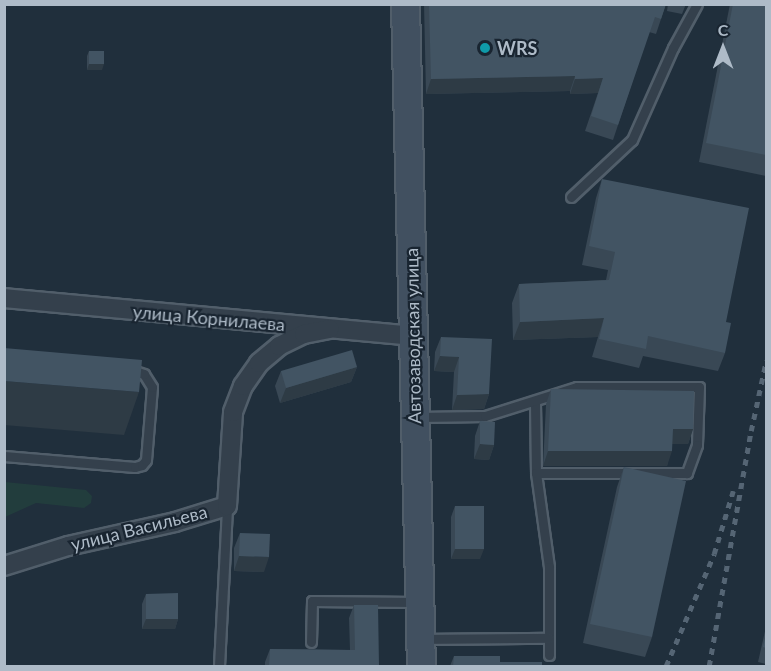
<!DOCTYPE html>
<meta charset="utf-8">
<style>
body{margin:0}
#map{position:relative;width:771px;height:671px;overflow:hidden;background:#202f3c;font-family:Lato,sans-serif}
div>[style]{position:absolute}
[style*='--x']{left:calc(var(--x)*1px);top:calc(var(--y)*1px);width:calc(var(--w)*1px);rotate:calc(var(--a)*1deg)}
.green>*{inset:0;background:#223d3d}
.roads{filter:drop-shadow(2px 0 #515e6a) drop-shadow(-2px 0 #515e6a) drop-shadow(0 2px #515e6a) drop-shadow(0 -2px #515e6a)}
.lane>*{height:9px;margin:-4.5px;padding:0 4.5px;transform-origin:4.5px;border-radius:4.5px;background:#34404c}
.street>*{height:18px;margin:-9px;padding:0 9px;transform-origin:9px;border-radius:9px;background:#34404c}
.secondary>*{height:27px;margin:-13.5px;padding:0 13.5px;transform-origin:13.5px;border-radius:13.5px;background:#415060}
.rail>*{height:4.5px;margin-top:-2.25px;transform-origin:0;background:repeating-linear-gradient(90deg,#556574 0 6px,transparent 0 12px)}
.wall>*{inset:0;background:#394855}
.shaded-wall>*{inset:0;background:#2e3b45}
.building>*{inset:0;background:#425463}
.dots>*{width:16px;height:16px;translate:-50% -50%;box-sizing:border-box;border:3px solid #192531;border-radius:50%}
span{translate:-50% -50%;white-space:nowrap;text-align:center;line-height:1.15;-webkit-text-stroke:4.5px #192531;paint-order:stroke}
.poi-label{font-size:18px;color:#aebbc8;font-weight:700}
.left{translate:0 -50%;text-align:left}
.street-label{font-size:18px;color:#aebbc8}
.frame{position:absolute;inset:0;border:6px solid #aebbc8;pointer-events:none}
.north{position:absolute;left:693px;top:18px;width:60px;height:60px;-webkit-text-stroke:4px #192531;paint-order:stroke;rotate:0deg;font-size:16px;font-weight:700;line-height:24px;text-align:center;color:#aebbc8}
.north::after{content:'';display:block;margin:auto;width:21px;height:27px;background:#aebbc8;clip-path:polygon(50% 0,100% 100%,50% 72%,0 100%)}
</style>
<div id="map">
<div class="green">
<div style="clip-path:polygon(5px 482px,86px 490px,92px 496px,91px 503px,84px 508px,36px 503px,5px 517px)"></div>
</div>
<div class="roads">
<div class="lane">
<div style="--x:571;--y:197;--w:83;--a:-43.1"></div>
<div style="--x:632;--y:140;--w:101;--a:-66"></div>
<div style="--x:673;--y:48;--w:50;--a:-61.4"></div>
<div style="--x:535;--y:402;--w:71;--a:89.2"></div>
<div style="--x:536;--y:473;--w:95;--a:82.1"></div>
<div style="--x:549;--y:567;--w:88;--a:90"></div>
<div style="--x:418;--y:417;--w:67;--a:-0.9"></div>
<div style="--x:485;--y:416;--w:96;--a:-17.5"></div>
<div style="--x:577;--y:387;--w:122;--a:0"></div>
<div style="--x:699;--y:387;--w:58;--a:92"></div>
<div style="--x:697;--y:445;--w:30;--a:110"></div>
<div style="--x:687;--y:473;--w:151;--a:180"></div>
<div style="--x:4;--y:456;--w:131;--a:4.8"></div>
<div style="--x:135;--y:467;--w:7;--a:-16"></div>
<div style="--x:142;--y:465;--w:6;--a:-51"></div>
<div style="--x:146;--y:460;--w:73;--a:-85.3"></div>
<div style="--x:152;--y:387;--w:15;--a:-122"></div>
<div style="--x:144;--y:374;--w:16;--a:-162"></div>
<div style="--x:422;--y:639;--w:127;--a:-0.5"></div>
<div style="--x:311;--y:642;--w:41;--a:-88.6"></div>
<div style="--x:312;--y:601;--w:104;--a:0.6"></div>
<div style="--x:219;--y:666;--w:160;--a:-87.1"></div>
</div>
<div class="street">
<div style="--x:4;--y:298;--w:411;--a:5.3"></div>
<div style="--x:4;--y:566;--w:67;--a:-17.4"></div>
<div style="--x:68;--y:546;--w:110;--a:-12.6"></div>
<div style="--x:175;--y:522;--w:54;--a:-17.1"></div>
<div style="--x:227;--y:506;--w:94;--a:-86.3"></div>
<div style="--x:233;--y:412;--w:28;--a:-69"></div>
<div style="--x:243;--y:386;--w:28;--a:-55"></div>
<div style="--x:259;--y:363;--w:26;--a:-40"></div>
<div style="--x:279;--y:346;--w:28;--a:-26"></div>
<div style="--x:304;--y:334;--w:26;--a:-11"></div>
</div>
<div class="secondary">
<div style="--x:405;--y:4;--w:662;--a:88.62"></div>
</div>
</div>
<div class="rail">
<div style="--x:666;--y:666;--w:122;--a:-66.8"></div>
<div style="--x:714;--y:554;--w:66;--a:-73.2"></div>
<div style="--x:709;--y:666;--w:239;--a:-79.9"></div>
<div style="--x:751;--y:431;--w:72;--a:-77.9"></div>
</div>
<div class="wall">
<div style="clip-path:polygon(424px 4px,666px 4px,656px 34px,649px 32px,613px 140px,585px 131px,598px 93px,570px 94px,570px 91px,426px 94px)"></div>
<div style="clip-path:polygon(668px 4px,686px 4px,682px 14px,667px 11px)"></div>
<div style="clip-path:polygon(730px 4px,766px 4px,766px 176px,699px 162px)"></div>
<div style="clip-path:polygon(89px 51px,102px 70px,87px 70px,87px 56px)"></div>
<div style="clip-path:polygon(602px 179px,726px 322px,725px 353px,718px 371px,643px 356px,639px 368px,592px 357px,598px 337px,513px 340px,512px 303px,519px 284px,606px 280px,608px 270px,582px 265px,596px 198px)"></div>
<div style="clip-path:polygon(441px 337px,489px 394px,484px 409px,452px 410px,454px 372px,434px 371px,435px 352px)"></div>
<div style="clip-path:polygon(357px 367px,351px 382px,280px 403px,275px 386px,281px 371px)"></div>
<div style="clip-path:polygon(551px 389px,693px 429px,688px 444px,672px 444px,667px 466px,543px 466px,546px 404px)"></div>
<div style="clip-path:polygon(480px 421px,494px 445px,489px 460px,474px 459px,475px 436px)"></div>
<div style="clip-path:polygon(624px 467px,652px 637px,645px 657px,583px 643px,617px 487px)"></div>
<div style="clip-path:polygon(455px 506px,480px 559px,451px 559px,451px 517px)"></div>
<div style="clip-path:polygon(240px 533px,264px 572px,234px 571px,234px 548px)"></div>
<div style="clip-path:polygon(146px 594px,178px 619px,175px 629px,142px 629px,142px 604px)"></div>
<div style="clip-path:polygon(354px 605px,379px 666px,265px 666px,265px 662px,270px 649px,350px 650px,349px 618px)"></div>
<div style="clip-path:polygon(766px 627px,766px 664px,758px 662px)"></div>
<div style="clip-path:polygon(454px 656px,500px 662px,542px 666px,450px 666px)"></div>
</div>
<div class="shaded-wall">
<div style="clip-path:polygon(89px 64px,104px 64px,102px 70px,87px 70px)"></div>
<div style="clip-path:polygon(575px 76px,570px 91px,426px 94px,431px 79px)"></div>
<div style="clip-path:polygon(603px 78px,598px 93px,570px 94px,575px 79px)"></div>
<div style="clip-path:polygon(604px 318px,598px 337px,513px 340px,520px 322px)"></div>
<div style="clip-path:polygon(440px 356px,459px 357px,454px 372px,434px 371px)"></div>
<div style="clip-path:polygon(357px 367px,351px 382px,280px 403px,286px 388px)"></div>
<div style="clip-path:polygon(4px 381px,139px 392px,124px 435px,4px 425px)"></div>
<div style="clip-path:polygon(489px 394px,484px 409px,452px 410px,457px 395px)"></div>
<div style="clip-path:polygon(673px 429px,693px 429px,688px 444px,667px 444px)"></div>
<div style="clip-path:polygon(480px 444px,494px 445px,489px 460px,474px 459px)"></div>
<div style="clip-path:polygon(548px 451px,672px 451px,667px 466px,543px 466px)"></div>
<div style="clip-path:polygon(455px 549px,484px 549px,480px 559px,451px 559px)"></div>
<div style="clip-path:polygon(239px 556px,269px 557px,264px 572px,234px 571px)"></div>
<div style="clip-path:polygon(146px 619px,178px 619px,175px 629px,142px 629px)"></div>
</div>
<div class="building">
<div style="clip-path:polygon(429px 4px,666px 4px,661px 19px,655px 17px,618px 125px,591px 116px,603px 78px,575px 79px,575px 76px,431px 79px)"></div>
<div style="clip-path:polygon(733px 4px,766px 4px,766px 155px,706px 143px)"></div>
<div style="clip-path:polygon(89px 51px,104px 51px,104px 64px,89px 64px)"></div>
<div style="clip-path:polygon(602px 179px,749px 208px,726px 322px,731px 323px,725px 353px,648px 336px,646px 349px,599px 339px,604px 318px,520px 322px,519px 284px,609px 280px,615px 252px,589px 246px)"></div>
<div style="clip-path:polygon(441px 337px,492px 339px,489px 394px,457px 395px,459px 357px,440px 356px)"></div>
<div style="clip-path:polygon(4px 348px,142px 360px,139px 392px,4px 381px)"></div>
<div style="clip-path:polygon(352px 350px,357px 367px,286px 388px,281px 371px)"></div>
<div style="clip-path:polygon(551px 389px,694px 391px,693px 429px,673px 429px,672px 451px,548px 451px)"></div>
<div style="clip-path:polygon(480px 421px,495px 422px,494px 445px,480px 444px)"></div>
<div style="clip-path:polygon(624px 467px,686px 481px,652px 637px,590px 624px)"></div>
<div style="clip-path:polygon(455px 506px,484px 506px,484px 549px,455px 549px)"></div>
<div style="clip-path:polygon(240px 533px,270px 534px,269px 557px,239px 556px)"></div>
<div style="clip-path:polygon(178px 593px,178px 619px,146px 619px,146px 594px)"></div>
<div style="clip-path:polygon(354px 605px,378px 605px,379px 666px,269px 666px,270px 649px,355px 650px)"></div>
<div style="clip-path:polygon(766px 634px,766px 648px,763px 647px)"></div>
<div style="clip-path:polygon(454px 656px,500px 656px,500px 662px,542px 662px,542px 666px,453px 666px)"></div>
</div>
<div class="dots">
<div style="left:485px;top:48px;background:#0f9aa8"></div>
</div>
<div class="poi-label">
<span class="left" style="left:497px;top:48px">WRS</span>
</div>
<div class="street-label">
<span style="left:209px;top:318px;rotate:5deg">улица Корнилаева</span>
<span style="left:413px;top:336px;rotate:-91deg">Автозаводская улица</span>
<span style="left:139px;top:528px;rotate:-14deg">улица Васильева</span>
</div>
<div class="frame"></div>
<div class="north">С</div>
</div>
